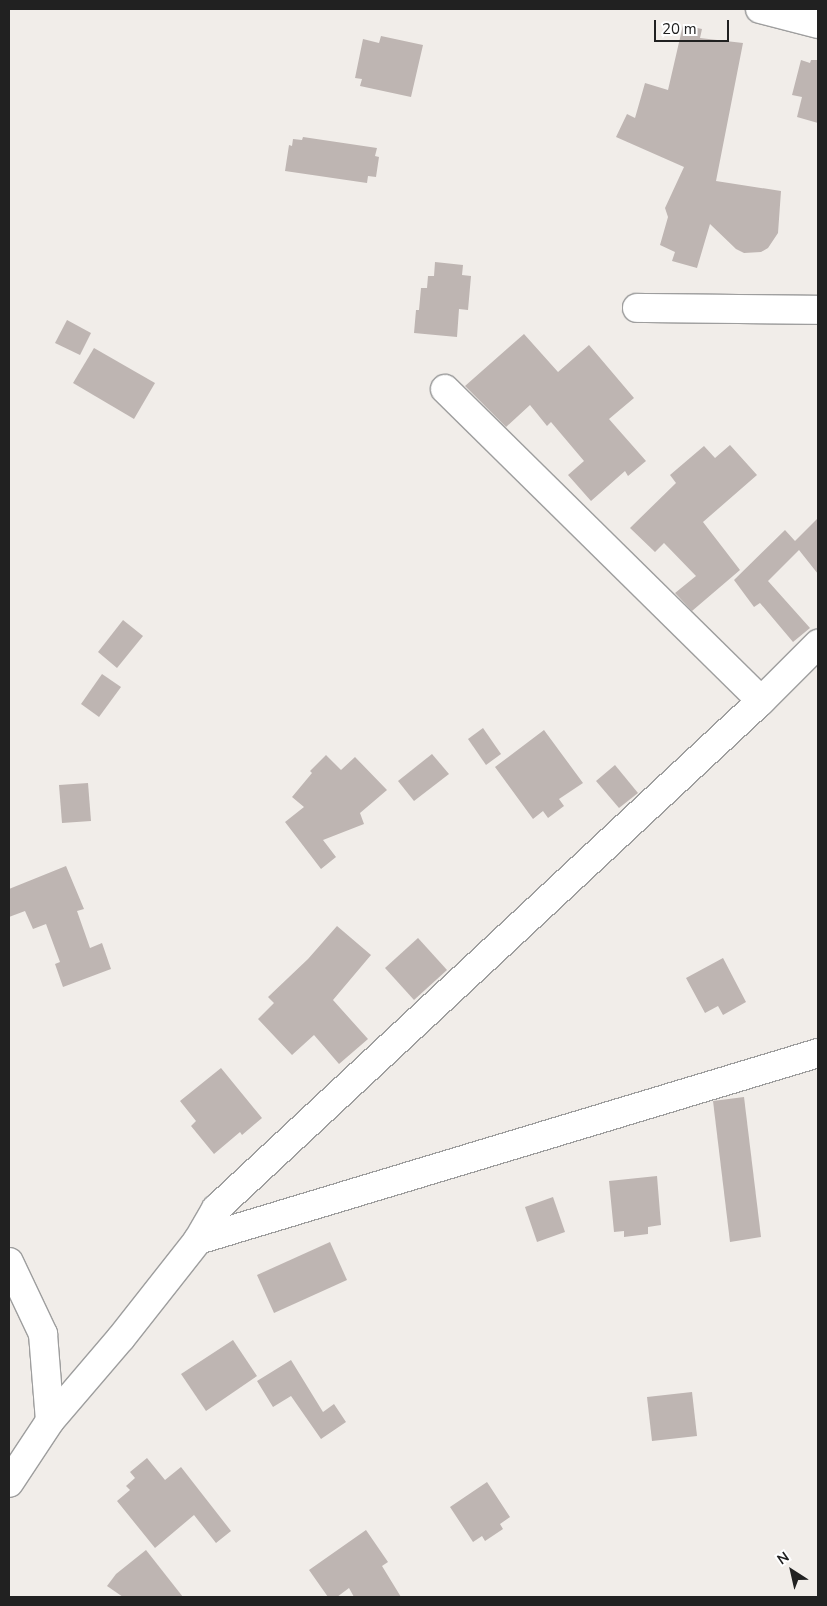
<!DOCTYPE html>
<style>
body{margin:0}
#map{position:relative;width:827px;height:1606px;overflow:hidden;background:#f1ede9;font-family:"Nunito Sans",sans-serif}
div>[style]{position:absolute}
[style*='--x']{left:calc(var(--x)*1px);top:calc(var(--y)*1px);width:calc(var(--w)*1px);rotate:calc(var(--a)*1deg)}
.building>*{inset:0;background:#beb5b2}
.roads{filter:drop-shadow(1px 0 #9e9e9e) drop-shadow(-1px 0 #9e9e9e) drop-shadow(0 1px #9e9e9e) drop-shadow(0 -1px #9e9e9e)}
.minor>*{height:28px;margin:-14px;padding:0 14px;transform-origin:14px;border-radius:14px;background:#fff}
span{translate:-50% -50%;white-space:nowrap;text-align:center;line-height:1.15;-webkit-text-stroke:4px #fff;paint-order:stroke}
.frame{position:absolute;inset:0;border:10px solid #212121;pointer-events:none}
.north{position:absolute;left:767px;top:1546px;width:50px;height:50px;-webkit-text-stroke:4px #fff;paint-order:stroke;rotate:325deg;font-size:14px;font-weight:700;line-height:20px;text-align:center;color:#212121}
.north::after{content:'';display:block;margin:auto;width:18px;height:22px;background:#212121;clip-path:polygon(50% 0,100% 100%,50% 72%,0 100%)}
.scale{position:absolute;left:654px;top:20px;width:75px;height:22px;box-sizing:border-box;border:2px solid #212121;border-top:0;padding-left:6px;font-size:15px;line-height:18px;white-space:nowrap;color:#212121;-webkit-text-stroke:4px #fff;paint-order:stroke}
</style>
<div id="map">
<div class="building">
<div style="clip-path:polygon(683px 25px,702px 29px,700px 38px,743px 43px,716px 181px,781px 191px,778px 233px,768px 248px,761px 252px,744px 253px,736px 249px,710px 224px,697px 268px,672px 261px,675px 252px,660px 245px,668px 217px,665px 208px,684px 167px,616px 137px,627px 114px,635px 118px,645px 83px,668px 90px)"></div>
<div style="clip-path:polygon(381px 36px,423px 45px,411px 97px,360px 86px,362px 79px,355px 78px,363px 39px,379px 43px)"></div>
<div style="clip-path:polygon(801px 60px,810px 63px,811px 60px,818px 60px,818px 123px,797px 117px,802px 97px,792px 95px)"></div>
<div style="clip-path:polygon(303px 137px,377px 148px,375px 156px,379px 157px,376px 177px,368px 176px,367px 183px,285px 171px,289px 145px,292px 146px,293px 139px,302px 140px)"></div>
<div style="clip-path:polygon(435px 262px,463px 265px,462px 275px,471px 276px,468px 310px,459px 309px,457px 337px,414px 333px,416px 310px,419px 310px,421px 288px,427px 288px,428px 276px,434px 276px)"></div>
<div style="clip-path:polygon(67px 320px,91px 333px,80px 355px,55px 343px)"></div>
<div style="clip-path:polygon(524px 334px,558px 372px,589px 345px,634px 398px,609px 419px,646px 461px,628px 476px,625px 471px,591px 501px,568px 475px,584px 461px,551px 422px,547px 426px,530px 405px,506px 427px,465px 386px)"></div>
<div style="clip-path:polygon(94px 348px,155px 383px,134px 419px,73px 383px)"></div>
<div style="clip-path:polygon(730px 445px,757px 475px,703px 522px,740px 570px,692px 611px,675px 593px,696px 576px,664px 543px,655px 552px,630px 528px,676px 483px,670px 475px,704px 446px,715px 458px)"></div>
<div style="clip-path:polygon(818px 518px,818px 574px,799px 550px,768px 581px,810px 628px,793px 642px,760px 603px,754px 607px,734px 580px,785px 530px,795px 541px)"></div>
<div style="clip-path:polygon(123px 620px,143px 636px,117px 668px,98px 652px)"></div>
<div style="clip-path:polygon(102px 674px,121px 687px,99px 717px,81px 704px)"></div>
<div style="clip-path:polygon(483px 728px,501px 754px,486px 765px,468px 739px)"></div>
<div style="clip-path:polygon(544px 730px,583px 783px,559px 799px,564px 806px,548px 818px,543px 811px,533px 819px,495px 767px)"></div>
<div style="clip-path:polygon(432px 754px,449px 774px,414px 801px,398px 781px)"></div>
<div style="clip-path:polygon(326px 755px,341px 770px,355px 757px,387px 790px,360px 813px,364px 824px,323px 840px,336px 857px,321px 869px,285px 822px,304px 807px,292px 797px,312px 773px,310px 771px)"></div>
<div style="clip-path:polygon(615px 765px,638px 793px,619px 808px,596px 781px)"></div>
<div style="clip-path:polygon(88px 783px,91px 821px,62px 823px,59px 785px)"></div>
<div style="clip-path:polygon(66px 866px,84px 909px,77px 911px,90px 948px,102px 943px,111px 969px,63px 987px,55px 964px,60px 962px,46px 924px,33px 929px,25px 911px,9px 917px,9px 889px)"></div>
<div style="clip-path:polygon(337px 926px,371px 955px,333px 1000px,368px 1039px,339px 1064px,314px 1035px,292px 1055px,258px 1019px,274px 1003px,268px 997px,308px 959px)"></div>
<div style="clip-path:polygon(418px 938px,447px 970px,414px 1000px,385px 968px)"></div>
<div style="clip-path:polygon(723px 958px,746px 1002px,723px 1015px,718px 1006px,705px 1013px,686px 978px)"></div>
<div style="clip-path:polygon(221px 1068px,262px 1118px,242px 1135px,240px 1132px,214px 1154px,191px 1126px,196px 1121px,180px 1101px)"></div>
<div style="clip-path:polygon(744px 1097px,761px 1237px,730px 1242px,713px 1101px)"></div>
<div style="clip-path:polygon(657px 1176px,661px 1225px,648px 1227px,648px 1234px,624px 1237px,624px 1231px,614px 1232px,609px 1181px)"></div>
<div style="clip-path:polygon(553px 1197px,565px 1232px,537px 1242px,525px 1207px)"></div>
<div style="clip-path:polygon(330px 1242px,347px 1280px,274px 1313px,257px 1275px)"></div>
<div style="clip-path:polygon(233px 1340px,257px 1376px,206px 1411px,181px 1374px)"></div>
<div style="clip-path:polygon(291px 1360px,323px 1412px,334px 1404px,346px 1422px,321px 1439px,291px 1396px,273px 1407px,257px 1381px)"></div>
<div style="clip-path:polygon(692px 1392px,697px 1436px,652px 1441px,647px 1397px)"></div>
<div style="clip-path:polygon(147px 1458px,165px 1480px,181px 1467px,231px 1531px,216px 1543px,194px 1515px,155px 1548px,117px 1501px,130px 1490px,126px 1486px,135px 1478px,130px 1472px)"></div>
<div style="clip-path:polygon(487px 1482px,510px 1517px,500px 1524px,503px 1529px,485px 1541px,482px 1536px,473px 1542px,450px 1507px)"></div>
<div style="clip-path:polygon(366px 1530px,388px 1562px,382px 1566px,401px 1597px,354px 1597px,349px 1588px,337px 1597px,328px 1597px,309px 1570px)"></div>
<div style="clip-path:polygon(146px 1550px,183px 1597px,123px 1597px,107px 1586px,116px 1574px)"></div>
</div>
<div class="roads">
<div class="minor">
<div style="--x:760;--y:9;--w:60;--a:14.5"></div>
<div style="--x:637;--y:308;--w:181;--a:0.6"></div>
<div style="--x:445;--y:389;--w:444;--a:44.6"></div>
<div style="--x:198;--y:1240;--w:36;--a:-60"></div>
<div style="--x:216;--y:1209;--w:745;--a:-42.99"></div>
<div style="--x:761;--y:701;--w:81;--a:-45"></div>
<div style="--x:9;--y:1262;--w:80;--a:64.7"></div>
<div style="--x:43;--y:1334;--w:87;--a:85.4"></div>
<div style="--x:50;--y:1421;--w:74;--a:123.5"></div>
<div style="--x:50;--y:1421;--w:109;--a:-49.5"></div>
<div style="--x:121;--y:1338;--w:125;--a:-51.8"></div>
<div style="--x:198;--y:1240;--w:648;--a:-16.78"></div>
</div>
</div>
<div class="frame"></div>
<div class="north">N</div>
<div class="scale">20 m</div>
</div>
